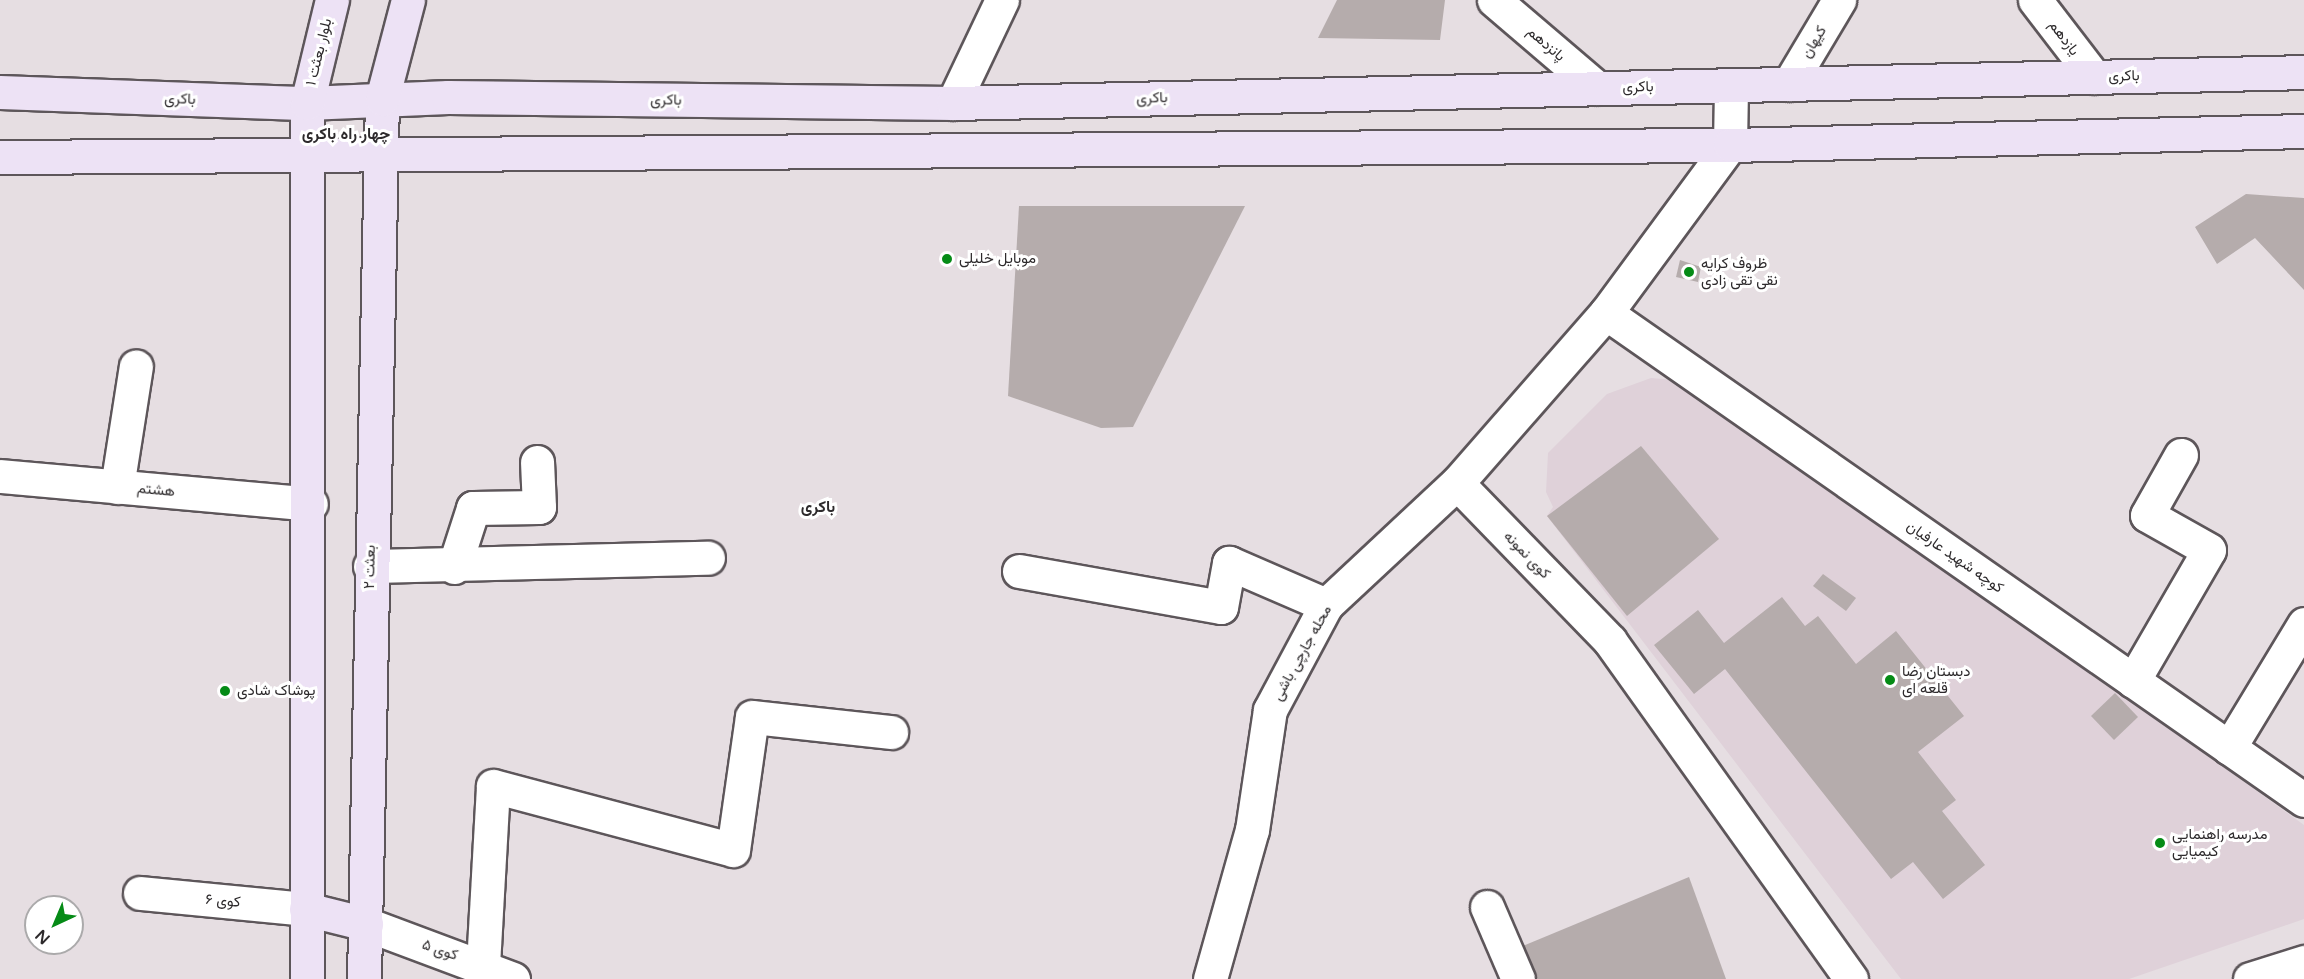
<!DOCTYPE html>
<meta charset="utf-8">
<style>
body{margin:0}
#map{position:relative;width:2304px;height:979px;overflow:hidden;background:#e6dee2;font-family:"Varela Round",Vazirmatn,sans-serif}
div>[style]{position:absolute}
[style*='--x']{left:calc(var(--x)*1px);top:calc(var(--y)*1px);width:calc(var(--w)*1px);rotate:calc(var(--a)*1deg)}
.built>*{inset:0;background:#dfd1d9}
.building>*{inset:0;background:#b5acac}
.roads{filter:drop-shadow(2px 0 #5d565a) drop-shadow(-2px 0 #5d565a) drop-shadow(0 2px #5d565a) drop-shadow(0 -2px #5d565a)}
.minor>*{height:33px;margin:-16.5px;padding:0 16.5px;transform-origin:16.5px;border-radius:16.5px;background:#fff}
.secondary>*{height:33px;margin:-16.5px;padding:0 16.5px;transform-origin:16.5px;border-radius:16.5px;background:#ede2f5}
.dots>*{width:16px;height:16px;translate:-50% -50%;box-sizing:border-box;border:3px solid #fff;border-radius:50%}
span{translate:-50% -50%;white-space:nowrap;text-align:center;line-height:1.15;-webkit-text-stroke:6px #fff;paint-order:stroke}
.street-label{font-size:15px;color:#2d2a2c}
.poi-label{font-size:15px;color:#2d2a2c}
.left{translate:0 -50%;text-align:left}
.neighbourhood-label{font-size:16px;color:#2d2a2c;font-weight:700}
.north{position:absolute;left:24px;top:895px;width:60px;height:60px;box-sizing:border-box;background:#fff;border:2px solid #abaaab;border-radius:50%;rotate:224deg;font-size:16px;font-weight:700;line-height:24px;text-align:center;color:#2d2a2c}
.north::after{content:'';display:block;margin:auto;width:21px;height:27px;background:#058b16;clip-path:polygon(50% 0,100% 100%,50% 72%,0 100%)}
</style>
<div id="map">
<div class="built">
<div style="clip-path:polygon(1651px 378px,1687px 381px,2304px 825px,2304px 919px,2129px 979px,1901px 979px,1547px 516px,1553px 507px,1546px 492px,1548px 453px,1607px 394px)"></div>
</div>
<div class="building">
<div style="clip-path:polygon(1337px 0,1445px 0,1440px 40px,1318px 38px)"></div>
<div style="clip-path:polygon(2246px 194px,2304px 198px,2304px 290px,2255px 238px,2217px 264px,2195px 227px)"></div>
<div style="clip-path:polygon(1019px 206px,1245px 206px,1133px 427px,1101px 428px,1008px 396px)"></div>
<div style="clip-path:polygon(1680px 260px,1701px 267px,1698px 282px,1676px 277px)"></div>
<div style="clip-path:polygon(1641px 446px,1719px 539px,1627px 616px,1547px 516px)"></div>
<div style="clip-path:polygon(1823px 574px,1856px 598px,1846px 611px,1813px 586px)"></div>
<div style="clip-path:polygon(1782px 597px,1805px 626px,1818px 616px,1856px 664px,1896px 631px,1964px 716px,1918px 752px,1956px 800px,1942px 811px,1985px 865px,1943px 899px,1913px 862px,1891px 879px,1725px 669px,1694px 694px,1654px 645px,1698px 610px,1724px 643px)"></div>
<div style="clip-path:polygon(2115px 693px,2138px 717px,2114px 740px,2091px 716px)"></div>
<div style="clip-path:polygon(1689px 877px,1726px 979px,1535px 979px,1523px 946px)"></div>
</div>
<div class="roads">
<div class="minor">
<div style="--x:1494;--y:0;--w:135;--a:40.5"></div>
<div style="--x:2035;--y:0;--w:97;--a:52.5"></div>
<div style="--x:1789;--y:84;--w:98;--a:-59.2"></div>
<div style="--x:953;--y:103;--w:114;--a:-64.6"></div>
<div style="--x:1606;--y:313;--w:851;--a:34.9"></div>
<div style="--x:0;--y:476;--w:312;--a:5.1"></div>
<div style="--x:1457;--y:483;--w:220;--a:45.9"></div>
<div style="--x:1610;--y:641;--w:415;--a:54.5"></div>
<div style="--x:117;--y:487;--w:122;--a:-81.1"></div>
<div style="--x:370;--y:566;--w:338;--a:-1.4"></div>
<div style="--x:454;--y:567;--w:62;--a:-72.1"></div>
<div style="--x:473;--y:508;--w:66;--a:-0.9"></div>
<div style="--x:539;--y:507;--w:45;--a:-92.5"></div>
<div style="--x:1019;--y:571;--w:205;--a:10.1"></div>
<div style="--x:1221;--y:607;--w:45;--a:-79.7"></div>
<div style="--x:1229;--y:563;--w:106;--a:23.4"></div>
<div style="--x:2133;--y:681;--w:151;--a:-59.9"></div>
<div style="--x:2209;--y:550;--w:71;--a:-150.6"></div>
<div style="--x:2147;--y:515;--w:69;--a:-60.5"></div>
<div style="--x:2229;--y:748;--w:145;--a:-58.8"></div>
<div style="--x:140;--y:893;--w:167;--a:5.5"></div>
<div style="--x:1487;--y:907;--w:78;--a:66.7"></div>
<div style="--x:366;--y:924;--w:157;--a:20.5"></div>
<div style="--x:483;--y:965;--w:179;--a:-86.8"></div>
<div style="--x:493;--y:786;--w:248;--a:14.9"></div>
<div style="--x:733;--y:850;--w:134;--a:-81.9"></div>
<div style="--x:752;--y:717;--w:140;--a:6.2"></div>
<div style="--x:1210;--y:979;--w:155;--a:-74.3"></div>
<div style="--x:1252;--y:830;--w:121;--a:-81.5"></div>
<div style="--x:1270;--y:710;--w:119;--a:-61.9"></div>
<div style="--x:1326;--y:605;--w:179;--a:-43"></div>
<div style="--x:1457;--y:483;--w:226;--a:-48.8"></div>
<div style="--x:1606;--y:313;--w:209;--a:-53.6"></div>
<div style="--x:1730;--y:145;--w:60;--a:-89"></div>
<div style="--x:2250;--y:979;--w:57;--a:-17.5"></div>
</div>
<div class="secondary">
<div style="--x:0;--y:92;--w:307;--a:2.1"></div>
<div style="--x:307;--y:103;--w:141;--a:-2.4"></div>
<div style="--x:448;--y:97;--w:505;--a:0.68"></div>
<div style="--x:953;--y:103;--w:1351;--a:-1.31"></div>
<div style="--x:0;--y:157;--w:1730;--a:-0.4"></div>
<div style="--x:1730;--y:145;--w:574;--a:-1.4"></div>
<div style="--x:306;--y:909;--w:62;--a:14"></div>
<div style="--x:307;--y:979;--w:876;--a:-90"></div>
<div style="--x:307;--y:103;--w:106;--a:-76.4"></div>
<div style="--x:364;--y:979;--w:880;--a:-88.83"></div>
<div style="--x:382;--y:99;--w:102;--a:-75.3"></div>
</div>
</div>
<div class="dots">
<div style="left:947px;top:259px;background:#058b16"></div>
<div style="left:1689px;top:272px;background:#058b16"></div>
<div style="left:1890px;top:680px;background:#058b16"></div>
<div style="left:225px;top:691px;background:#058b16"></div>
<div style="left:2160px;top:843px;background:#058b16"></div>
</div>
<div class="street-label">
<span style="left:2064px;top:38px;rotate:53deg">یازدهم</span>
<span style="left:1814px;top:42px;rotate:-59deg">کیهان</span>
<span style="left:1546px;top:44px;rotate:41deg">پانزدهم</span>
<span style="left:319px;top:52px;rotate:-76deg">بلوار بعثت ۱</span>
<span style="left:2124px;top:76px;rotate:-1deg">باکری</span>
<span style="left:1638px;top:87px;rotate:-1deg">باکری</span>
<span style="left:1152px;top:98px;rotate:-1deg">باکری</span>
<span style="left:180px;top:99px;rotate:2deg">باکری</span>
<span style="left:666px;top:100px;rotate:1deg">باکری</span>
<span style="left:156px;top:490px;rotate:5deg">هشتم</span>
<span style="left:1527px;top:555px;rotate:46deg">کوی نمونه</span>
<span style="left:1955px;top:557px;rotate:35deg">کوچه شهید عارفیان</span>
<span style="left:370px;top:567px;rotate:-89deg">بعثت ۲</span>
<span style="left:1302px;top:653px;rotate:-61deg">محله جارچی باشی</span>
<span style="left:223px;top:901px;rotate:5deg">کوی ۶</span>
<span style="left:440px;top:950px;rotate:19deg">کوی ۵</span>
</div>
<div class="poi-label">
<span class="left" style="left:959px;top:259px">موبایل خلیلی</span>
<span class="left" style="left:1701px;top:272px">ظروف کرایه<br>نقی تقی زادی</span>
<span class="left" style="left:1902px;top:680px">دبستان رضا<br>قلعه ای</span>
<span class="left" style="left:237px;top:691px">پوشاک شادی</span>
<span class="left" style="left:2172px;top:843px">مدرسه راهنمایی<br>کیمیایی</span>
</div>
<div class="neighbourhood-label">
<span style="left:346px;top:134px">چهار راه باکری</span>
<span style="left:818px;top:507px">باکری</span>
</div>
<div class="north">N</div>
</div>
